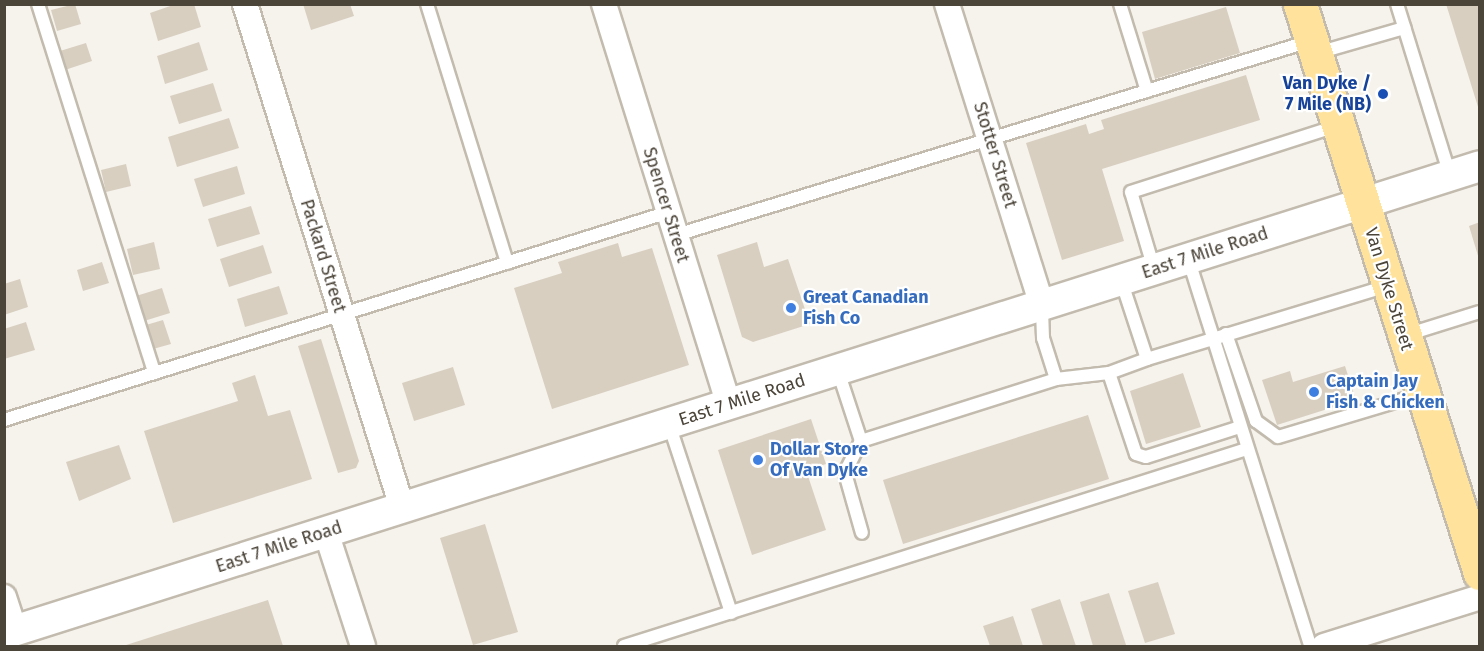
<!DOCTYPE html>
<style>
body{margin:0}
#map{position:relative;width:1484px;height:651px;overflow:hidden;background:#f6f3ec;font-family:"Fira Sans",sans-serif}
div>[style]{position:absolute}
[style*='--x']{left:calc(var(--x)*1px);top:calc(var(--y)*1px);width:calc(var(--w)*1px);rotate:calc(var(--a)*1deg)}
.building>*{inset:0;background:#d8cfc1}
.roads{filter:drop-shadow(2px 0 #c2bbae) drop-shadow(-2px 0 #c2bbae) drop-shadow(0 2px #c2bbae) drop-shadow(0 -2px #c2bbae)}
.service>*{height:12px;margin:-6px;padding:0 6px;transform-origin:6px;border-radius:6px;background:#fff}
.minor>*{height:24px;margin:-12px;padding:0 12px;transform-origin:12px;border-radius:12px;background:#fff}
.tertiary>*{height:30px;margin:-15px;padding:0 15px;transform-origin:15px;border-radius:15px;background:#fff}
.primary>*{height:33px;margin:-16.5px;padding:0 16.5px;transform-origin:16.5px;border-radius:16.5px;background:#ffe39c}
.dots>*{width:16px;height:16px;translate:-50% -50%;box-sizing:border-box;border:3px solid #fff;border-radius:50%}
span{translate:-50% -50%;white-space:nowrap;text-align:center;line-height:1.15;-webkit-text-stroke:4.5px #fff;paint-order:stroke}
.transit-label{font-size:18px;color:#164399;font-weight:700}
.right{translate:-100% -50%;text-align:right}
.street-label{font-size:18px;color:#4b4439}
.shop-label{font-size:18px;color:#366cbe;font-weight:700}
.left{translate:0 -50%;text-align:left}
.frame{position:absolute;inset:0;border:6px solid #4b4439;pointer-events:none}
</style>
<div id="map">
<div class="building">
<div style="clip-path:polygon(75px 4px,81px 24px,57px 31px,51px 10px)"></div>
<div style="clip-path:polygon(176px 4px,194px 4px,201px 27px,158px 41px,150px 13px)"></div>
<div style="clip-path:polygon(303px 4px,350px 4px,354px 16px,311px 30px)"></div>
<div style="clip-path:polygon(1446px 4px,1480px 4px,1480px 110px,1479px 110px)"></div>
<div style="clip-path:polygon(1226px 7px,1240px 53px,1155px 79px,1142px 32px)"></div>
<div style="clip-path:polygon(199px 42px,208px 70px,165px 84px,157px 56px)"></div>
<div style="clip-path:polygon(86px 43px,92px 61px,65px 70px,60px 51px)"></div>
<div style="clip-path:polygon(1246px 75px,1260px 120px,1102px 169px,1124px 241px,1062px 260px,1026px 143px,1086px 124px,1089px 134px,1104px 129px,1101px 120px)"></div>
<div style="clip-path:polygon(213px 83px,222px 111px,179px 124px,170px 96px)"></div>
<div style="clip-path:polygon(229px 118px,239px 148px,177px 167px,168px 137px)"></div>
<div style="clip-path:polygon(126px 164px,131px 186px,106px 192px,101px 170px)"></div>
<div style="clip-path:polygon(237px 166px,245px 194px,203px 207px,194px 179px)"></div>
<div style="clip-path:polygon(251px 206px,260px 234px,217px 247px,208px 219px)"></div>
<div style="clip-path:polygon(1480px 222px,1480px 259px,1479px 259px,1469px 226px)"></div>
<div style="clip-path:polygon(154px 242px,160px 269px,133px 275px,127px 249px)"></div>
<div style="clip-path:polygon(757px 242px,764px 267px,788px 259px,810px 324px,753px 342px,742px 337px,717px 255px)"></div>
<div style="clip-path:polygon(618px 243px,622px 257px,652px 248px,689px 365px,552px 409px,514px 288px,562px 273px,558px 262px)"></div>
<div style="clip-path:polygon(263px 245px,272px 273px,229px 287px,220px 259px)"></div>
<div style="clip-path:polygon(102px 262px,109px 283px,83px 291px,77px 270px)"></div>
<div style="clip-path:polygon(20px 279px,28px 307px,4px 315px,4px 284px)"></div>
<div style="clip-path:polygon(279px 286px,288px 314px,245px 327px,237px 299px)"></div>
<div style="clip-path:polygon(162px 288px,170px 313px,144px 321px,136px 296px)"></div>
<div style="clip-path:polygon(163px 320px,171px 344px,153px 349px,146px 325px)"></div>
<div style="clip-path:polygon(26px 322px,35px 350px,4px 359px,4px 329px)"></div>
<div style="clip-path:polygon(321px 339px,359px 461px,356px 468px,338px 473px,298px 346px)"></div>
<div style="clip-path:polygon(1345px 366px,1356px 400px,1277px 425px,1262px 380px,1290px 371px,1293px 382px)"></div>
<div style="clip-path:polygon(453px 367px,465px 405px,414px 421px,402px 383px)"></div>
<div style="clip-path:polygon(1183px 373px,1201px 427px,1146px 444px,1130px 391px)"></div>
<div style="clip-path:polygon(255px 375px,268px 416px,290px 410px,312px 479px,173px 523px,144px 431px,238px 401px,232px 383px)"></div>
<div style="clip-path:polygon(1088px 415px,1109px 479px,903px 544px,883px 480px)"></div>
<div style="clip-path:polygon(811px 419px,826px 464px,806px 470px,826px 530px,752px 555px,718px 450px)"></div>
<div style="clip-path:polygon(119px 445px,131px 479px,79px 501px,66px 462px)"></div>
<div style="clip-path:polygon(485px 524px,518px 632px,473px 645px,440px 538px)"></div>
<div style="clip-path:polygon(1158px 582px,1175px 634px,1145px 643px,1128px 591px)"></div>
<div style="clip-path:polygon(1109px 593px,1126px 645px,1093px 646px,1080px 602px)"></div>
<div style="clip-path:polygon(1060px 599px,1076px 646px,1043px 646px,1031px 609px)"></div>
<div style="clip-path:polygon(268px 600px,283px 646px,123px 646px,195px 623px)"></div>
<div style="clip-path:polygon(1013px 616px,1023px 646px,990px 646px,983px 626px)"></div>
</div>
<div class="roads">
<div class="service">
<div style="--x:38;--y:4;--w:387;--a:72.5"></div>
<div style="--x:427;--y:4;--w:271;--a:72.8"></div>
<div style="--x:1120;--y:4;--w:91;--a:72.8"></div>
<div style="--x:1397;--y:4;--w:179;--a:72.8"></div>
<div style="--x:1317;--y:53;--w:91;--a:-16"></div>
<div style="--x:676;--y:235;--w:663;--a:-17.01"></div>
<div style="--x:1188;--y:258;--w:407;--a:72.5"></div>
<div style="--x:1154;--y:269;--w:80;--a:-106.6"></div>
<div style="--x:1131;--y:192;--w:216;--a:-17.8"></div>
<div style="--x:1121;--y:280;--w:83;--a:71.8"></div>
<div style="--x:1147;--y:359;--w:40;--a:159.8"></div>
<div style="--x:1109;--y:373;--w:85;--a:71.6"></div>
<div style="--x:1136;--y:454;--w:10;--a:17"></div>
<div style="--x:1146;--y:457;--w:99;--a:-17.7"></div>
<div style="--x:1226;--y:334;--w:92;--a:71"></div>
<div style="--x:1256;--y:421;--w:27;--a:36"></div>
<div style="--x:1278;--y:437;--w:149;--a:-16.7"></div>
<div style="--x:1406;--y:335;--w:77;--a:-17.3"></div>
<div style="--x:1147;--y:359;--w:251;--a:-16.9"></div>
<div style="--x:838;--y:371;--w:74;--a:71.8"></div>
<div style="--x:861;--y:441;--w:205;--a:-17.6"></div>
<div style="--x:1056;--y:379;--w:43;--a:-107.6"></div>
<div style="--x:1043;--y:338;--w:33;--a:-92"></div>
<div style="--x:1056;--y:379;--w:53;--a:-6.5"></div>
<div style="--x:4;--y:420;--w:697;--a:-17.37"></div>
<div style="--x:669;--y:424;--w:199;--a:71.8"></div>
<div style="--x:861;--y:441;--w:36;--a:117"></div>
<div style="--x:845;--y:473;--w:62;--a:74.2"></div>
<div style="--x:624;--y:646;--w:653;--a:-17.55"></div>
</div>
<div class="minor">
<div style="--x:245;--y:4;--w:527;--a:72.67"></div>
<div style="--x:604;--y:4;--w:420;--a:72.7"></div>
<div style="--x:947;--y:4;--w:316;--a:72.5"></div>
<div style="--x:326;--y:532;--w:120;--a:72"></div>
<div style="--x:4;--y:597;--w:36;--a:72"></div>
<div style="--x:1324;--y:646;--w:164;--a:-17.4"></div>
</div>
<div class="tertiary">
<div style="--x:4;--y:634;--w:1548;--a:-17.59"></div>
</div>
<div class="primary">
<div style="--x:1300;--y:4;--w:597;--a:72.45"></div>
</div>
</div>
<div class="dots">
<div style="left:1383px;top:94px;background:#1a4fb4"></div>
<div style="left:791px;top:308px;background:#3f7fe0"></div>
<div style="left:1314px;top:392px;background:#3f7fe0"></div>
<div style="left:758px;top:460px;background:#3f7fe0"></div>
</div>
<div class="transit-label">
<span class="right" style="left:1371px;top:94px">Van Dyke /<br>7 Mile (NB)</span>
</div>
<div class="street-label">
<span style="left:995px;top:155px;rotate:73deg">Stotter Street</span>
<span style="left:666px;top:205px;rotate:73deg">Spencer Street</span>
<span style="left:1205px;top:253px;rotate:-18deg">East 7 Mile Road</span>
<span style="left:323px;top:256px;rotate:73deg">Packard Street</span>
<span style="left:1389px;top:289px;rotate:73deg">Van Dyke Street</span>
<span style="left:742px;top:400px;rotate:-18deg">East 7 Mile Road</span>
<span style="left:279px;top:547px;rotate:-18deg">East 7 Mile Road</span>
</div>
<div class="shop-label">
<span class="left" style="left:803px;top:308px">Great Canadian<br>Fish Co</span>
<span class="left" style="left:1326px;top:392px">Captain Jay<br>Fish &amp; Chicken</span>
<span class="left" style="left:770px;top:460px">Dollar Store<br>Of Van Dyke</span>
</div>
<div class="frame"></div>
</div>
